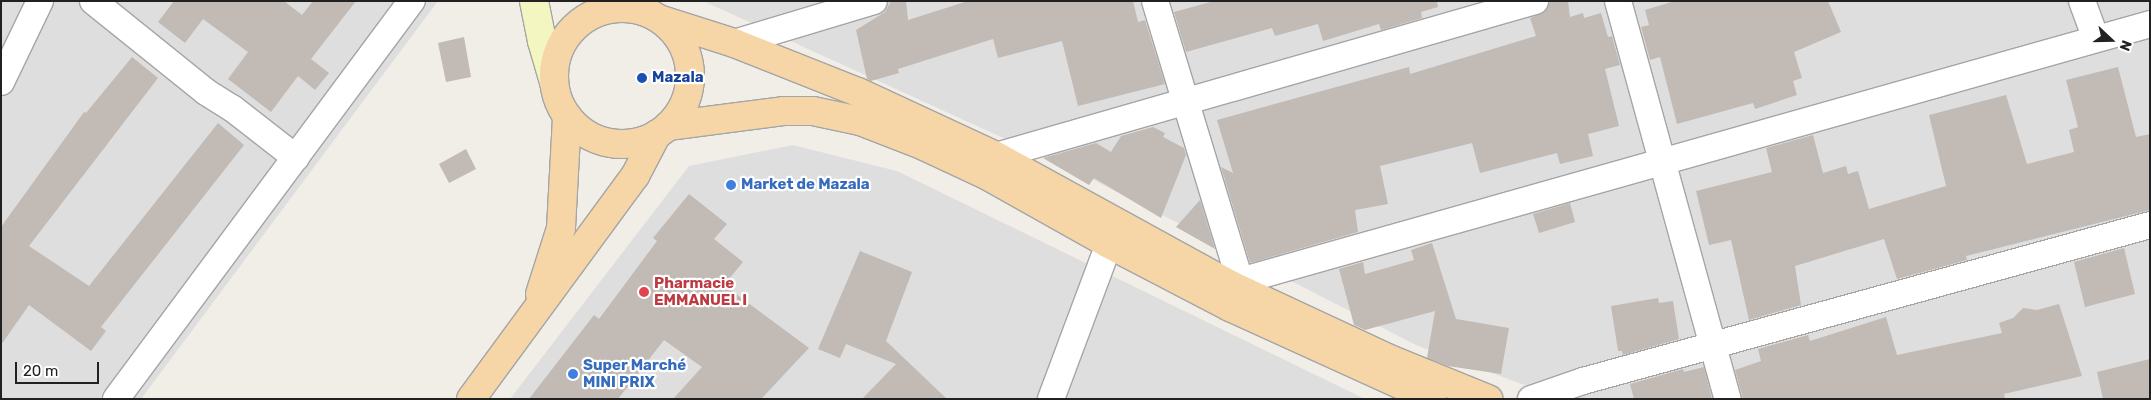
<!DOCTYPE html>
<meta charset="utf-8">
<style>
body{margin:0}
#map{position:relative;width:2151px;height:400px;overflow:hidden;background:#f1eee8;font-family:Rubik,sans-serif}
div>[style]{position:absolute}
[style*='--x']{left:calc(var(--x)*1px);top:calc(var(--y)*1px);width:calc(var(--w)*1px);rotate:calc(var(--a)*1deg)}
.residential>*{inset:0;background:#dfdede}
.building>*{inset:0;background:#c1bab5}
.roads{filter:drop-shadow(1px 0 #a5a5a5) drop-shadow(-1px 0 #a5a5a5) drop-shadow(0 1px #a5a5a5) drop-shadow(0 -1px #a5a5a5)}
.street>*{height:26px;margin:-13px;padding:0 13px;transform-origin:13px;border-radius:13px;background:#fff}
.secondary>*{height:28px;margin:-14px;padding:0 14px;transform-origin:14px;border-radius:14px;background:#f3f6c1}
.primary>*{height:28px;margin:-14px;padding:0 14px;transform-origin:14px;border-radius:14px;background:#f6d5a7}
.primary>.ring{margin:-14px;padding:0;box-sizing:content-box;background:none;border:28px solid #f6d5a7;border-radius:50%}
.dots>*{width:14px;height:14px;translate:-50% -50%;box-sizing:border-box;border:2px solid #fff;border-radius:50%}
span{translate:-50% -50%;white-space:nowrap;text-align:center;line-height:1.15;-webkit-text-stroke:4.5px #fff;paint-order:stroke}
.transit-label{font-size:15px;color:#164399;font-weight:700}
.left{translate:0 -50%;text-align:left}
.shop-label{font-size:15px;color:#366cbe;font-weight:700}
.health-label{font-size:15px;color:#be3a42;font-weight:700}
.frame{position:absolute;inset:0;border:2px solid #212121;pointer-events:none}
.north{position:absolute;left:2086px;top:15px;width:50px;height:50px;-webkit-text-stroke:4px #fff;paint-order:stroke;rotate:111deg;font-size:14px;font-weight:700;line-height:20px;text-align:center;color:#212121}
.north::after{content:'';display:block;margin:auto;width:18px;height:22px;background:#212121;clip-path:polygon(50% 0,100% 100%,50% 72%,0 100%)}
.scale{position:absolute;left:15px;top:362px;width:84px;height:22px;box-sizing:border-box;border:2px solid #212121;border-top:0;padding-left:6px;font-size:15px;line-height:18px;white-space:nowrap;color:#212121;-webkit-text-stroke:4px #fff;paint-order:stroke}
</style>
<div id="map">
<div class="residential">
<div style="clip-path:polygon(1px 1px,438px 1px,141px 399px,1px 399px)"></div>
<div style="clip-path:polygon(703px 1px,2150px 1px,2150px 399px,1563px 399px,1418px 346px,1082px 174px)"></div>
<div style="clip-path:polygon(793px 145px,897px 171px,1365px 399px,510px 399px,689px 166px)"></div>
</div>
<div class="building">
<div style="clip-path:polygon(174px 1px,284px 1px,302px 15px,313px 1px,356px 1px,311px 59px,329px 73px,315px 90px,298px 76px,271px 112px,228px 79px,248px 52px,203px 19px,185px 43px,158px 22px)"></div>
<div style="clip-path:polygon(891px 1px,906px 1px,908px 20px,968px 1px,1133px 1px,1138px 22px,1145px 20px,1165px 84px,1078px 106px,1062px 41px,998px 58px,993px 39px,898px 69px,899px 73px,871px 81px,867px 79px,856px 30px,885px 12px)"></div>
<div style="clip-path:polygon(1214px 1px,1437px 1px,1438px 7px,1421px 12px,1422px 18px,1381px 30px,1379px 24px,1323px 41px,1318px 24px,1275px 36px,1272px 28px,1186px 52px,1174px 12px)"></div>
<div style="clip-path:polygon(1550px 1px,1568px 1px,1570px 17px,1583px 13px,1584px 18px,1601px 13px,1608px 37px,1612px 36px,1620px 65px,1605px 69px,1619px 126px,1588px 134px,1593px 156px,1560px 164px,1557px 153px,1480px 173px,1472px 143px,1380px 166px,1388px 204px,1355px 210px,1358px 232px,1250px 263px,1221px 167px,1233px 173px,1217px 120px,1409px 67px,1410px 74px,1536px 36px,1530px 18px,1545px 12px)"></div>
<div style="clip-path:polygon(1675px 1px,1828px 1px,1841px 32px,1794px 52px,1802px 78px,1793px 81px,1797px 95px,1755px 109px,1753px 103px,1677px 124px,1660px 57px,1650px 60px,1641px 27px,1649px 25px,1645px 10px)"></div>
<div style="clip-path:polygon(464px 37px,471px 77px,446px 82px,438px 43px)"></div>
<div style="clip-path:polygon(132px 57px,158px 78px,29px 246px,89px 286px,218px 123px,244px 145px,101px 327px,106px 331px,91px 351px,29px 305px,1px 345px,1px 227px,84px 112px,86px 113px)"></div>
<div style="clip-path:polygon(2118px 67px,2136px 137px,2150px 134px,2150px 210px,1966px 256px,1967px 260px,1897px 279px,1884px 239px,1795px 266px,1801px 305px,1749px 320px,1731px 240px,1709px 245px,1696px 191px,1772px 172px,1766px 148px,1813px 135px,1823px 173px,1846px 166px,1848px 174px,1858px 171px,1869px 209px,1946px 186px,1929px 115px,2006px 95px,2027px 164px,2074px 152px,2069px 130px,2078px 127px,2066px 80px)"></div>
<div style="clip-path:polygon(1153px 127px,1165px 133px,1163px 137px,1184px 148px,1186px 155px,1161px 218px,1094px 178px,1089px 185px,1043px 158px,1096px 143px,1111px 152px,1121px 136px)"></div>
<div style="clip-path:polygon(466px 149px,476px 169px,449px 183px,439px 164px)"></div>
<div style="clip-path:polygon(689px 194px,727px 224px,714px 239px,743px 262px,724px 285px,809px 348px,761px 399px,673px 399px,702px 367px,664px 340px,618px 399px,529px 399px,594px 315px,599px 319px,657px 241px,653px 238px)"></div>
<div style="clip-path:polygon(1200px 200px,1215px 249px,1176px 227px)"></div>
<div style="clip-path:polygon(1570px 203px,1575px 222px,1539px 233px,1533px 214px)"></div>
<div style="clip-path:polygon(1432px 243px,1456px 319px,1509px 328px,1501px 374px,1448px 366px,1427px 358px,1435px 311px,1365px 330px,1354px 325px,1339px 269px,1363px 262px,1365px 274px,1414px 260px,1411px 250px)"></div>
<div style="clip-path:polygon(2124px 248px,2135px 294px,2085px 307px,2074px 262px)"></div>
<div style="clip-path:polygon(860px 251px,912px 272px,886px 341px,947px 399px,862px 399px,896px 364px,846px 344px,840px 358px,818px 349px)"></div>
<div style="clip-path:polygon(1658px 298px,1659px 303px,1673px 301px,1679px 339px,1623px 355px,1622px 351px,1618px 351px,1611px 306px)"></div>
<div style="clip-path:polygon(2059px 304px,2082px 376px,2004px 394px,2005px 399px,1743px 399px,1735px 370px,1761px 361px,1758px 349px,1808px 335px,1810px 341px,1886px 317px,1897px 355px,2002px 333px,1999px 323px,2013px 318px,2023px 308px,2037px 310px)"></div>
<div style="clip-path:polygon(2150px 359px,2150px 399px,2103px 399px,2097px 372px)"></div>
<div style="clip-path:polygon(1704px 367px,1712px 399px,1634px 399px,1630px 384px,1683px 369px,1684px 372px)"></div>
</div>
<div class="roads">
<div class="street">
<div style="--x:93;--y:1;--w:145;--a:38.8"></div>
<div style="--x:206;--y:92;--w:31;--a:32"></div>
<div style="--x:232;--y:108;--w:81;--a:38"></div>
<div style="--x:1155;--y:1;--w:293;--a:73.1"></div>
<div style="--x:1240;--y:281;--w:10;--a:156"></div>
<div style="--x:1618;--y:1;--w:413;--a:74.6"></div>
<div style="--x:2082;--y:1;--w:40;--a:69.8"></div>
<div style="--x:734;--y:43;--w:146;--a:-16.7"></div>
<div style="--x:1;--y:82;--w:90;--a:-64.3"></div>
<div style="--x:996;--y:156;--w:561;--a:-16.04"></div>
<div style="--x:1240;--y:281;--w:946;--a:-15.77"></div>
<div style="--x:116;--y:399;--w:496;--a:-53.4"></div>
<div style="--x:1051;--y:399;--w:165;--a:-69.5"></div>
<div style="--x:1531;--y:399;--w:55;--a:-19.1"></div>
<div style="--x:1583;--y:381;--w:588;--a:-15.38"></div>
</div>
<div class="secondary">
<div style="--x:534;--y:1;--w:41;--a:78.7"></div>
<div style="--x:542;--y:41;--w:43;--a:73.7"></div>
<div style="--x:635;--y:1;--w:18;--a:41"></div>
</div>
<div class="primary">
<div class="ring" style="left:554px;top:8px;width:108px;height:108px"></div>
<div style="--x:662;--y:20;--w:76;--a:17.7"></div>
<div style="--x:734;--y:43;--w:133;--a:21.6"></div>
<div style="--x:858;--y:92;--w:152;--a:24.9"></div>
<div style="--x:996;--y:156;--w:268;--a:28.8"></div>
<div style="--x:1231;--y:285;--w:178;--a:25"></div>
<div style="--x:1392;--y:360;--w:104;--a:22.1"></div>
<div style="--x:668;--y:126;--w:116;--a:-7.4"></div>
<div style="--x:783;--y:111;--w:30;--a:0"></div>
<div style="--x:813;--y:111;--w:48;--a:12"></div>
<div style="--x:860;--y:121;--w:69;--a:21.3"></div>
<div style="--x:924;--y:146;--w:71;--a:25.1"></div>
<div style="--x:988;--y:176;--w:139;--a:29.3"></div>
<div style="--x:1109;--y:244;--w:136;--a:27.5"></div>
<div style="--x:1230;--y:307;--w:222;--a:24.5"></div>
<div style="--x:540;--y:294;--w:69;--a:-72.3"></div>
<div style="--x:561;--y:228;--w:112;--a:-86.9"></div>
<div style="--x:471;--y:399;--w:277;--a:-53.7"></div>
<div style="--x:635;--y:176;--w:47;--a:-62.4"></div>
</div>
</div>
<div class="dots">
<div style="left:642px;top:78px;background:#1a4fb4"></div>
<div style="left:731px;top:185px;background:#3f7fe0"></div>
<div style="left:644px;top:292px;background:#e0444e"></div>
<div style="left:573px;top:374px;background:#3f7fe0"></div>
</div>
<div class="transit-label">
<span class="left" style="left:652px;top:78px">Mazala</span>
</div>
<div class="shop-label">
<span class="left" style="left:741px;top:185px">Market de Mazala</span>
<span class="left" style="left:583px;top:374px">Super Marché<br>MINI PRIX</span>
</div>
<div class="health-label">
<span class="left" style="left:654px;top:292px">Pharmacie<br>EMMANUEL I</span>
</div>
<div class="frame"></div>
<div class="north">N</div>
<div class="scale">20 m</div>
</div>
